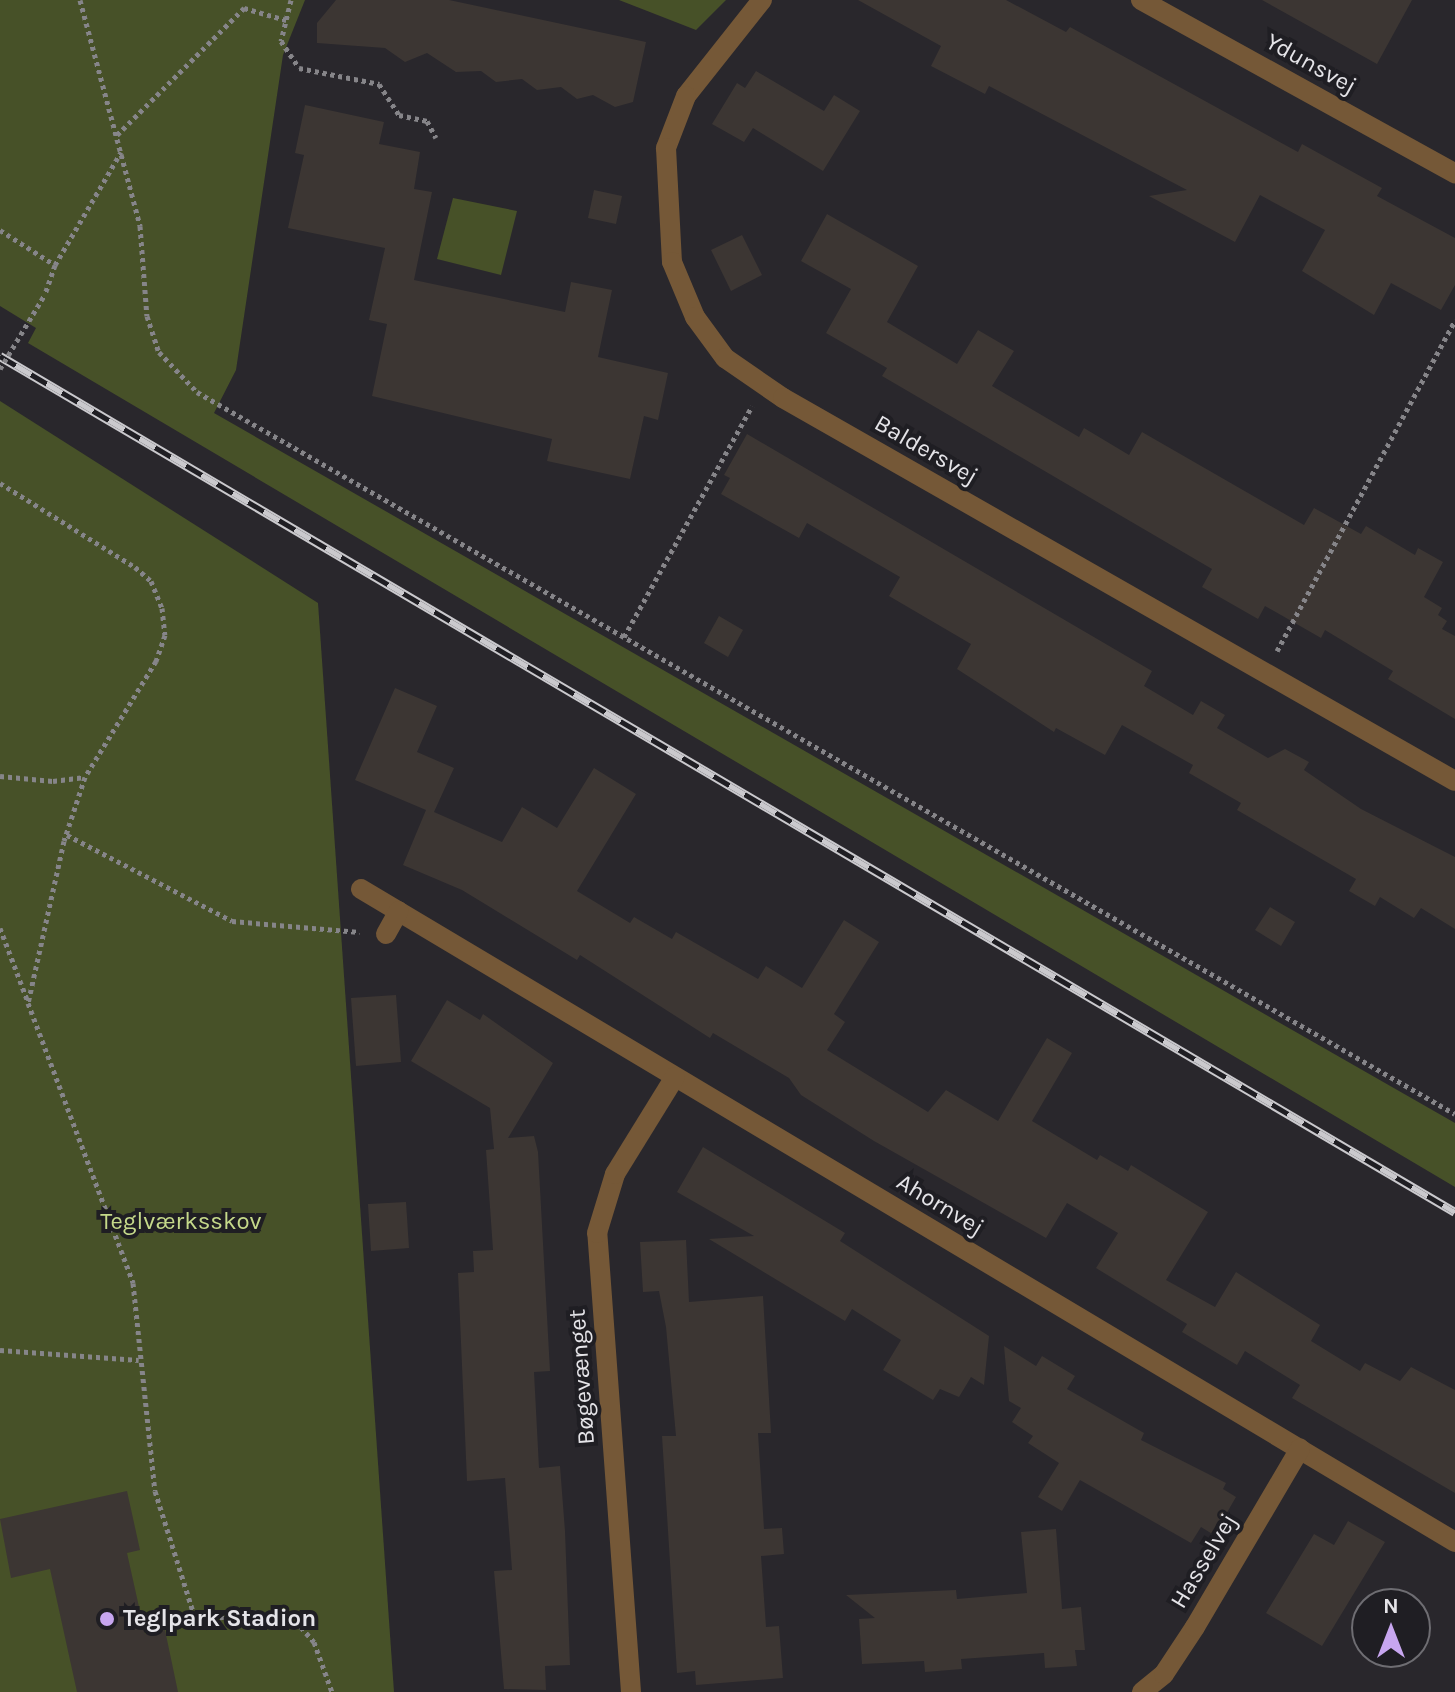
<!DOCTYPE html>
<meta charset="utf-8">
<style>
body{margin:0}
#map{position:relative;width:1455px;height:1692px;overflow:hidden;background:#29272c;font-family:Karla,sans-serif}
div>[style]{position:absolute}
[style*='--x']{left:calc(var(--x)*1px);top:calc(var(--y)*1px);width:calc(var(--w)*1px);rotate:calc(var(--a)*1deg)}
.green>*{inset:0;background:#475128}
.building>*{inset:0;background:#3c3633}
.path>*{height:5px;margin-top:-2.5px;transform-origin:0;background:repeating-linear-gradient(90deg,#868589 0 4px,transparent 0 8px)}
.minor>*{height:20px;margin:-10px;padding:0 10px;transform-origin:10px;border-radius:10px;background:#755837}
.rail>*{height:9px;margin-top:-4.5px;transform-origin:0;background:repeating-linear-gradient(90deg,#1f1e23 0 18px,#cac9cd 0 36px);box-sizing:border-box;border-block:2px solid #cac9cd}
.path-bridge>*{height:5px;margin-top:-2.5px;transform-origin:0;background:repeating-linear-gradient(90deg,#868589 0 4px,transparent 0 8px)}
.dots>*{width:22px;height:22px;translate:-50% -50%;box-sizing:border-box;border:4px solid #1f1e23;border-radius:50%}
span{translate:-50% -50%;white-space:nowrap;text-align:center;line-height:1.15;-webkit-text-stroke:8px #1f1e23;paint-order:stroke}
.street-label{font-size:24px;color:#e5e4e8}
.park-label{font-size:24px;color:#c5d98a}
.poi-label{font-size:24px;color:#e5e4e8;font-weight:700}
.left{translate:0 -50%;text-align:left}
.north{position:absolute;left:1351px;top:1588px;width:80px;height:80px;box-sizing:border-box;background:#1f1e23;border:2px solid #6e6d72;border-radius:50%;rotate:0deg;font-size:22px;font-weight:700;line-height:32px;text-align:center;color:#e5e4e8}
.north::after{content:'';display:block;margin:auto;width:28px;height:36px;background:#c7a6ef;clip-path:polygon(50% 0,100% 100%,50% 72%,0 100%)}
</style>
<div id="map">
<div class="green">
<div style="clip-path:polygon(0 0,305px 0,283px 55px,236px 370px,214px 413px,1455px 1123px,1455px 1187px,28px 343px,36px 328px,0 306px)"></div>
<div style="clip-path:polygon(619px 0,726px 0,696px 30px)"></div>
<div style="clip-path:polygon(453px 198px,517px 211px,501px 275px,437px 259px)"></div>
<div style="clip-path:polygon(0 401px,318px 603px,394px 1692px,0 1692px)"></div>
</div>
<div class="building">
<div style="clip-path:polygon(336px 0,449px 0,646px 42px,633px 102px,615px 107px,593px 95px,577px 99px,561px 87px,537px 90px,522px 79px,496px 82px,481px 71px,456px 72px,427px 53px,405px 62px,385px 48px,317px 43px,317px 23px)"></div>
<div style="clip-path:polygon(858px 0,1006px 0,1066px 32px,1070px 27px,1298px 152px,1302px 144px,1382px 188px,1377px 196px,1455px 238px,1455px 285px,1441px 310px,1391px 283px,1374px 315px,1302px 271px,1325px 230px,1260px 195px,1235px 242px,1149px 196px,1187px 190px,989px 86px,985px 94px,931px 66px,941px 46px)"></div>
<div style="clip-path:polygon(1262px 0,1412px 0,1377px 64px)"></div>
<div style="clip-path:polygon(756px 71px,824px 111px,834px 95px,860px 111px,823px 171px,753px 128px,744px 142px,712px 124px,737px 83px,745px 88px)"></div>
<div style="clip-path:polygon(305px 105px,384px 122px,379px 144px,420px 152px,414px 189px,432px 192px,414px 280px,565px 312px,571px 282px,612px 290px,598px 357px,668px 373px,658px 420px,644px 416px,630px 479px,547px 461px,552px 439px,372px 396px,387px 324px,369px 320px,385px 248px,288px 228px,304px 155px,295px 153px)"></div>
<div style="clip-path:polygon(594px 190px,622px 196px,616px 224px,588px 218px)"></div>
<div style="clip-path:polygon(827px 214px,918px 266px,887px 322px,957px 364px,978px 330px,1014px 351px,992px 386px,1079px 437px,1084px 428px,1129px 455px,1142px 432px,1304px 525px,1314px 508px,1361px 534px,1366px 526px,1415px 555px,1418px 548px,1443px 562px,1424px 597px,1442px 608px,1438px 615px,1447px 621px,1442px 629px,1455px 636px,1455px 719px,1388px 679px,1393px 671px,1325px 630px,1321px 638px,1265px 606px,1258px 619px,1202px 587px,1212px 569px,882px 376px,887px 368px,826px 333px,851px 289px,801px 261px)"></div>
<div style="clip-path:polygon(742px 235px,762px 275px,731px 291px,711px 250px)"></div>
<div style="clip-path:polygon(747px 434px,1152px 671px,1144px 686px,1193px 715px,1201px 701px,1225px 715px,1217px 728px,1268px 758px,1285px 749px,1309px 762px,1304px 770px,1361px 809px,1455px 857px,1455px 929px,1421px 908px,1414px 918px,1380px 897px,1375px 906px,1349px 891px,1356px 879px,1237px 810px,1241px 803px,1189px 773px,1193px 765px,1122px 725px,1105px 755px,1056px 728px,1054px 732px,957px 669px,971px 644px,889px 596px,900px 577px,807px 523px,799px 538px,721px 494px,730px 478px,724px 475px)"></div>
<div style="clip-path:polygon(719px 616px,743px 630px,728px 657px,704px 643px)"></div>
<div style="clip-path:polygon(395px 688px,437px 706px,417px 752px,454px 768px,434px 812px,502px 842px,522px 807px,557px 828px,594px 768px,636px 794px,577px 891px,630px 923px,634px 917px,672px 939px,676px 932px,758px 979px,766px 966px,802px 988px,844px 920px,879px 942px,834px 1014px,845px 1022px,827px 1050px,928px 1112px,946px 1090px,998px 1121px,1047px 1038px,1072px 1053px,1032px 1121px,1097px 1160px,1100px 1155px,1128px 1171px,1131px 1165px,1208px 1212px,1166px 1280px,1215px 1307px,1236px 1272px,1320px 1325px,1311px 1341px,1360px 1371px,1365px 1363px,1400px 1381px,1411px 1367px,1455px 1390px,1455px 1493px,1292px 1398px,1300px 1385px,1245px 1351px,1237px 1365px,1182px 1332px,1187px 1324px,1096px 1268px,1118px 1233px,1067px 1203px,1046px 1238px,874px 1141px,801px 1095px,789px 1078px,713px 1033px,710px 1038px,580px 955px,577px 960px,462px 890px,403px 865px,426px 810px,355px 780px)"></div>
<div style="clip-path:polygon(1270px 907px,1295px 922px,1281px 946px,1255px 930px)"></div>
<div style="clip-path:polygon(396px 995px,401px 1062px,356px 1066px,351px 998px)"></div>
<div style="clip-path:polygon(447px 1000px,480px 1020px,483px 1014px,553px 1063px,508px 1138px,534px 1136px,538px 1152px,550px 1371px,534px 1372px,539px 1468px,560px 1466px,565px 1531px,570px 1665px,545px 1666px,546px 1690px,504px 1689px,494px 1571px,512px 1570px,505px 1478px,467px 1481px,458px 1273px,474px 1272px,473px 1251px,493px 1250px,486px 1150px,494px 1149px,490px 1108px,411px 1061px)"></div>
<div style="clip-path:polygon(703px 1147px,845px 1233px,840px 1241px,989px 1336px,984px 1385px,971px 1377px,959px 1397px,940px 1389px,933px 1400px,883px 1370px,901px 1340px,852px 1309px,845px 1321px,709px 1239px,754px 1236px,677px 1192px)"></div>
<div style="clip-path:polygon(406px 1202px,409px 1248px,371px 1251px,368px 1204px)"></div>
<div style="clip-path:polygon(686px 1240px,689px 1302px,763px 1296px,771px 1433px,758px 1433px,764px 1529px,782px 1528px,784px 1554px,761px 1556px,766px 1627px,779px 1626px,783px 1678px,696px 1685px,695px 1671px,677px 1673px,662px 1436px,676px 1436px,666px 1327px,659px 1291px,643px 1292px,640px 1242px)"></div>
<div style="clip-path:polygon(1004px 1346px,1036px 1366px,1042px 1356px,1075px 1376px,1067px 1389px,1144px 1433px,1141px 1440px,1226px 1483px,1223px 1489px,1236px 1497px,1214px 1535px,1201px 1527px,1191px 1543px,1080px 1480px,1062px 1511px,1038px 1497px,1059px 1463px,1028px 1443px,1033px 1436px,1012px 1422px,1021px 1408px,1009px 1401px)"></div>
<div style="clip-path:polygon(127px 1491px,140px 1550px,127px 1553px,145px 1634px,165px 1630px,178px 1692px,77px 1692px,50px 1569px,11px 1578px,0 1519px)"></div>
<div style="clip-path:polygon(1348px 1521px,1385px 1542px,1322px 1646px,1266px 1613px,1314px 1534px,1334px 1545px)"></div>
<div style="clip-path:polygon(1056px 1529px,1062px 1609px,1081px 1607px,1085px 1650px,1075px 1650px,1077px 1666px,1045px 1668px,1044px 1653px,961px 1659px,962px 1669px,925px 1672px,924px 1661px,862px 1664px,859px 1619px,875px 1618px,846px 1595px,956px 1590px,957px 1599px,1027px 1593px,1021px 1532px)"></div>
</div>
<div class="path">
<div style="--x:80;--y:0;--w:234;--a:75.1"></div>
<div style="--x:140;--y:226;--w:90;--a:85.6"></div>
<div style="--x:147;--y:316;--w:38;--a:72"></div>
<div style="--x:159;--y:352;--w:55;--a:46.5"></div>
<div style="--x:197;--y:392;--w:1450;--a:29.85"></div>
<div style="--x:291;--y:0;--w:42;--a:103.7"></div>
<div style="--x:281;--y:41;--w:32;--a:56"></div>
<div style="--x:299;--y:68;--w:82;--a:11.3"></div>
<div style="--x:379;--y:84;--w:37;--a:57"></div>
<div style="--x:399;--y:115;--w:29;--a:12"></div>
<div style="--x:427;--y:121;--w:19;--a:62"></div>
<div style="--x:117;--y:135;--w:180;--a:-45"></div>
<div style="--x:244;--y:8;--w:44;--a:15.9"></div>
<div style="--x:0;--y:230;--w:65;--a:32.5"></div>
<div style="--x:55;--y:265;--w:31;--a:109"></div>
<div style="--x:55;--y:265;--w:131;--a:-59.7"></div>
<div style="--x:0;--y:483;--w:159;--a:31.9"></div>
<div style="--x:135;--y:567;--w:21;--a:41"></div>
<div style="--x:151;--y:581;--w:29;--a:68"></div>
<div style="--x:162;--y:608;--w:27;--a:84"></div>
<div style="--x:165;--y:635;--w:28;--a:109"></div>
<div style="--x:156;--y:661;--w:136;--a:121.5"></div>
<div style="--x:85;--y:777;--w:67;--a:108.2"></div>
<div style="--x:64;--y:841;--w:166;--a:102.5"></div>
<div style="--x:28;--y:1003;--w:299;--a:69.4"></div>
<div style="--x:133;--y:1283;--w:209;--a:84"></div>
<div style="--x:155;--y:1491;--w:136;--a:72.5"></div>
<div style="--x:196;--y:1621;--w:59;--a:-8.8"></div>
<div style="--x:254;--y:1612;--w:49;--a:17.7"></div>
<div style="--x:301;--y:1627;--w:20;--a:49"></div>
<div style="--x:314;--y:1642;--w:53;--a:70.2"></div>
<div style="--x:624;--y:637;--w:264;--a:-61"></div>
<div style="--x:1277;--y:651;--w:376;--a:-61.7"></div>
<div style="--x:0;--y:776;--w:53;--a:5.4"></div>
<div style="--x:53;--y:781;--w:32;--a:-7"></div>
<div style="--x:67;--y:835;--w:186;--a:27.5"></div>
<div style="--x:232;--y:921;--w:128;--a:4.9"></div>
<div style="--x:0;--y:928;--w:79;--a:69.3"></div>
<div style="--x:0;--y:1350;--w:139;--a:4.1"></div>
</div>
<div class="minor">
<div style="--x:762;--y:0;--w:122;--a:128.4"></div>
<div style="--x:686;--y:96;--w:56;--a:111"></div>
<div style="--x:666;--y:148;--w:114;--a:87"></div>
<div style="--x:672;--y:262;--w:60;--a:67.3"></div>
<div style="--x:695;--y:317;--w:51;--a:53.8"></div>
<div style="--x:725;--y:358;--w:70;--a:34.6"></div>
<div style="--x:783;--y:398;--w:773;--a:29.68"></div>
<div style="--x:1141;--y:0;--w:359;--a:28.9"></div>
<div style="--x:361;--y:889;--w:1274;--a:30.83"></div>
<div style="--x:386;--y:934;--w:26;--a:-61"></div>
<div style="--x:631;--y:1692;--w:460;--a:-94.2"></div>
<div style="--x:597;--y:1233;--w:62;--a:-73"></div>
<div style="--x:615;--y:1174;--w:114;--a:-58.3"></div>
<div style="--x:1142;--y:1692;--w:28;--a:-39"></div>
<div style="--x:1164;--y:1674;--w:56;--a:-56.6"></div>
<div style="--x:1195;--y:1627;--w:207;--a:-59.5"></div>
</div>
<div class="rail">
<div style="--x:0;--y:356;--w:1688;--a:30.47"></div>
</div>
<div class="path-bridge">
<div style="--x:0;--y:369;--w:87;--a:-59"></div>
</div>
<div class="dots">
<div style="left:107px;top:1619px;background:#c7a6ef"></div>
</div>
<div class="street-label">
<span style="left:1311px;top:64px;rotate:29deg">Ydunsvej</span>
<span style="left:926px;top:450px;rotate:30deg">Baldersvej</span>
<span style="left:940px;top:1205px;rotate:31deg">Ahornvej</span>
<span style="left:582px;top:1377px;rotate:-94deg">Bøgevænget</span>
<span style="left:1204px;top:1561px;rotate:-59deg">Hasselvej</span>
</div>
<div class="park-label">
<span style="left:181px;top:1222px">Teglværksskov</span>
</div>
<div class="poi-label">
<span class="left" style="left:123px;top:1619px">Teglpark Stadion</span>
</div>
<div class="north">N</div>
</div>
